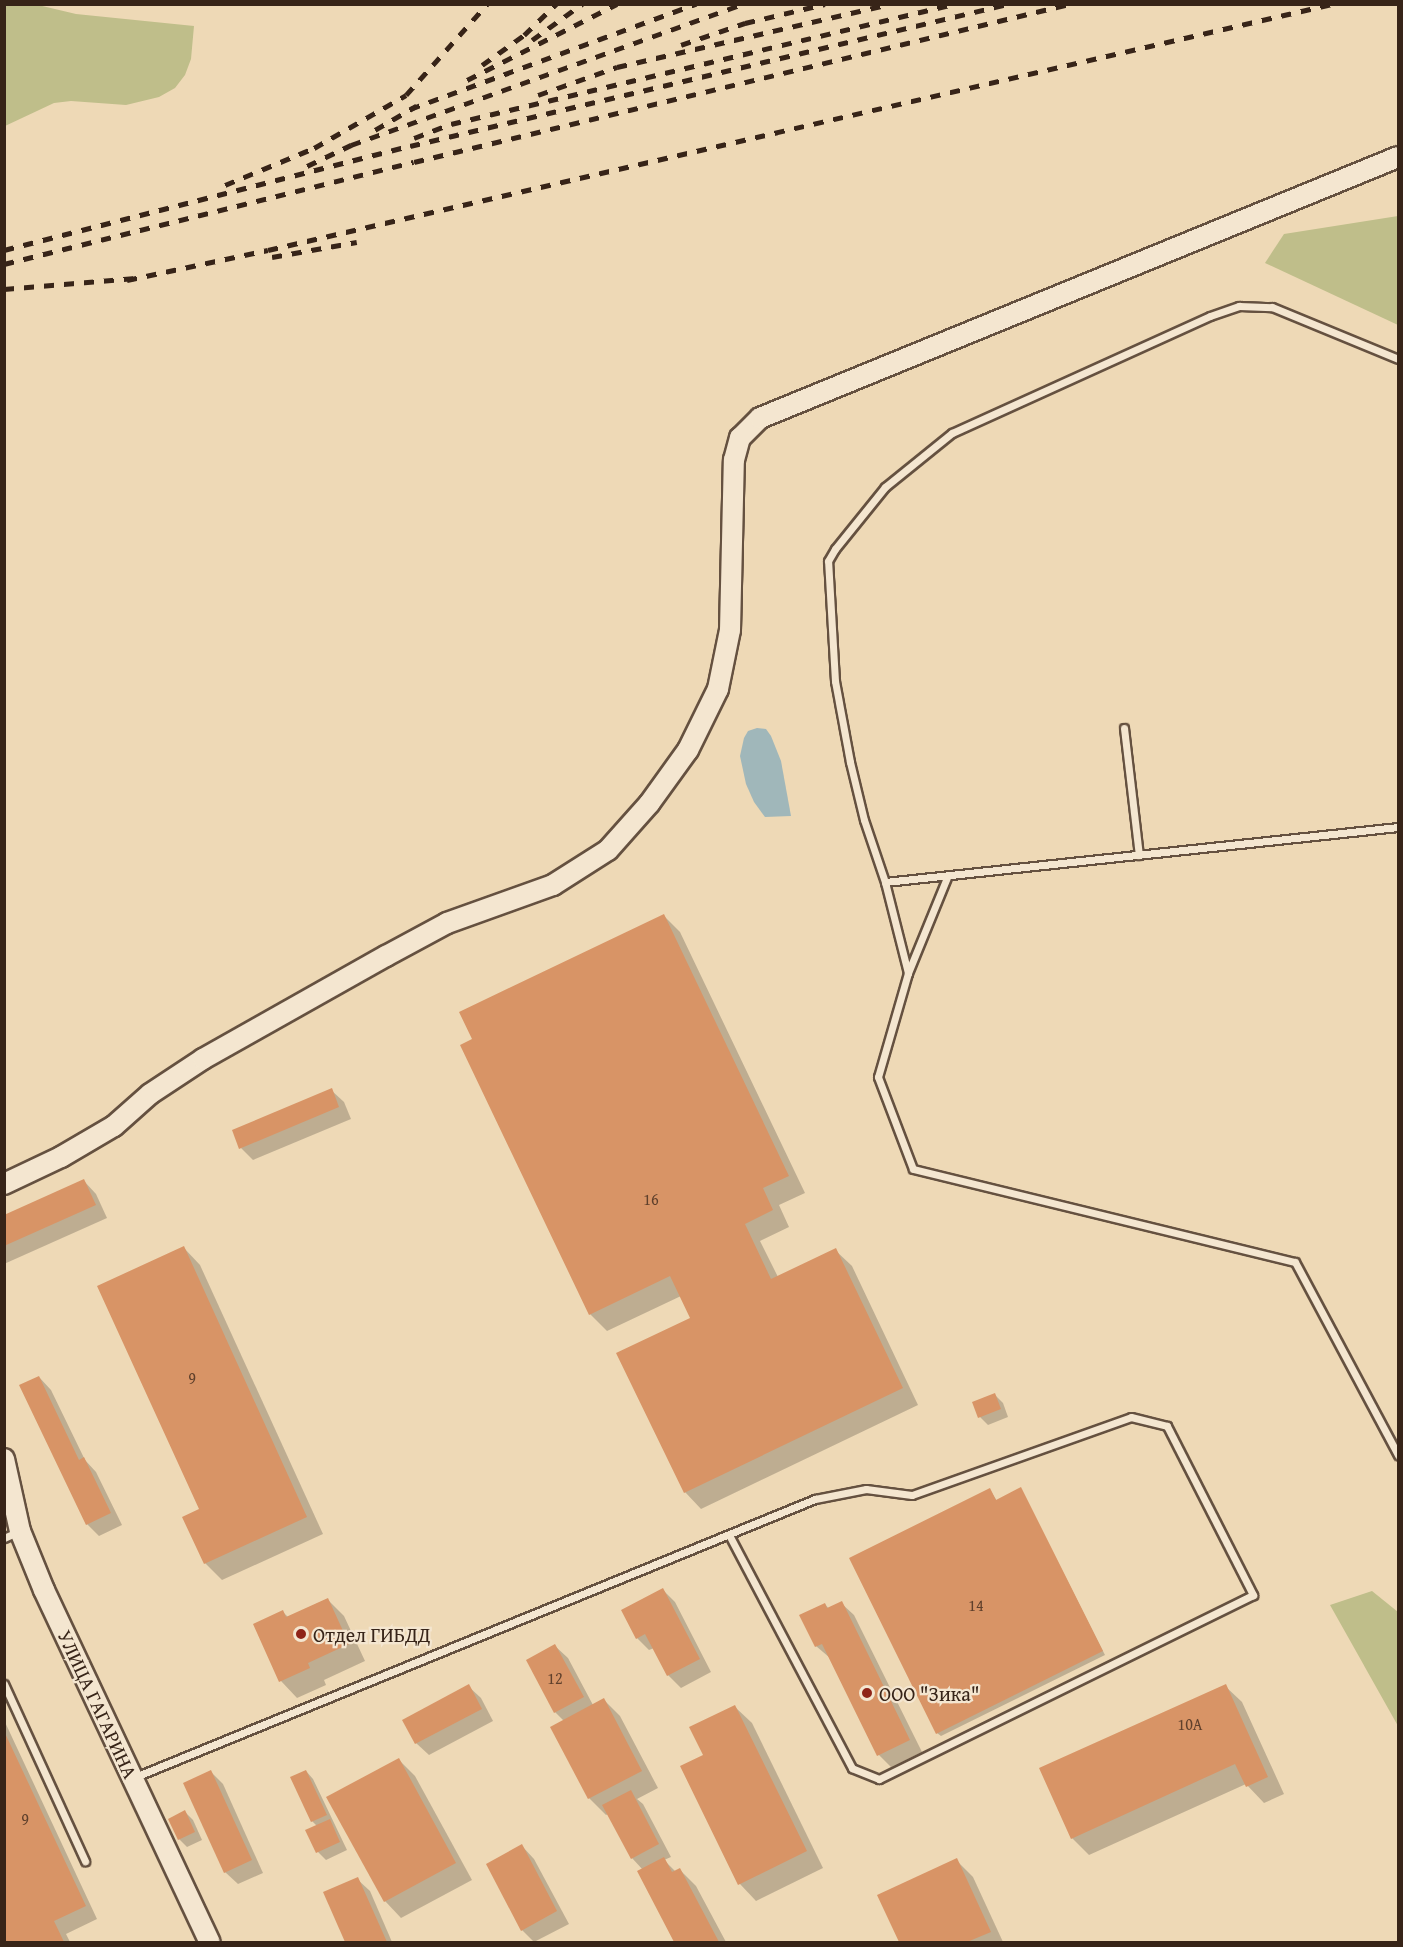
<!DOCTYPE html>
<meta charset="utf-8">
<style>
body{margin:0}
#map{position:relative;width:1403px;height:1947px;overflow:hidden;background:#eed9b6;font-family:"Gentium Book Plus",serif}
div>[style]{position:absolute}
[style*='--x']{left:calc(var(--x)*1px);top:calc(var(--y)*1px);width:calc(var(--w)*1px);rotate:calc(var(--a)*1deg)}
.green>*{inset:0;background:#bfbe8a}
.water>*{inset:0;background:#a0b7ba}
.shadow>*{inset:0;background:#0003}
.building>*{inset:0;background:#d89466}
.roads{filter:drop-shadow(2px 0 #655140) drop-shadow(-2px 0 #655140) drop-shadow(0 2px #655140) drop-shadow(0 -2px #655140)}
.lane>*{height:7px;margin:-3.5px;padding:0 3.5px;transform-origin:3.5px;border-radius:3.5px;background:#f4e6d0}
.secondary>*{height:20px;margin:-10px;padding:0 10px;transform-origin:10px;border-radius:10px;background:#f4e6d0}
.rail>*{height:4.5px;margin-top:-2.25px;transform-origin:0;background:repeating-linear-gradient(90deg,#372418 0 10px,transparent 0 20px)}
.dots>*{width:16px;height:16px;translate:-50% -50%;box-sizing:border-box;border:3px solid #f4e6d0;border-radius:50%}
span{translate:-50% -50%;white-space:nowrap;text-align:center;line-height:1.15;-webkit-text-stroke:4.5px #f4e6d0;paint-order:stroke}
.number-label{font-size:16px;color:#5f402c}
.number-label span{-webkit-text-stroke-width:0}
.poi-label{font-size:20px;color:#372418}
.left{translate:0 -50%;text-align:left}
.street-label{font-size:20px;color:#372418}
.frame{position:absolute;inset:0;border:6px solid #372418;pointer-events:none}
</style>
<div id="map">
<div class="green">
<div style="clip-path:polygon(4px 5px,38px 5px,76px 14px,194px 26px,191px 59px,185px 75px,175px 88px,159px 97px,126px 105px,71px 101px,54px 103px,5px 126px)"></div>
<div style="clip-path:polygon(1398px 216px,1398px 325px,1265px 263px,1284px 234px)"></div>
<div style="clip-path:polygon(1372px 1591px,1398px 1612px,1398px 1726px,1330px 1605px)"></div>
</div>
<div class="water">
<div style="clip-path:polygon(757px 728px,766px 729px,771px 736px,781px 761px,791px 816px,765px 817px,754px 802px,746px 784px,740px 756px,744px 738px,748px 731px)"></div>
</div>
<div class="shadow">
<div style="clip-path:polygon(663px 915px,680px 932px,805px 1193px,779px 1205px,789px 1227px,760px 1241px,778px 1277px,835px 1250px,852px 1266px,918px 1405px,701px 1509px,685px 1492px,692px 1318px,681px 1296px,607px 1331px,590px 1314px,474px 1040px)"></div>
<div style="clip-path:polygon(331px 1090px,344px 1102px,351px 1119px,253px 1160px,241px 1148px)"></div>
<div style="clip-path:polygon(84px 1181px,96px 1194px,107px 1218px,4px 1264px,4px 1217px)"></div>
<div style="clip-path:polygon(184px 1248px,200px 1265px,323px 1534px,222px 1580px,205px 1563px)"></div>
<div style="clip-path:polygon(39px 1377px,51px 1390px,85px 1460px,96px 1472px,122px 1525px,99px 1536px,87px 1524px)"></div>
<div style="clip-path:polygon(995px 1395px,1003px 1403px,1008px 1417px,988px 1425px,980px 1417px)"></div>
<div style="clip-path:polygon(1021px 1489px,1105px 1655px,941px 1736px,937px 1733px,990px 1490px,997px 1501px)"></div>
<div style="clip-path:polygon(663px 1590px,675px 1602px,711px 1672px,681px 1688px,668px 1675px,654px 1648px,649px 1650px,637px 1638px)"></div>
<div style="clip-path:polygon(327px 1599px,344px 1616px,365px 1661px,324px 1680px,326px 1685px,297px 1698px,281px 1681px,255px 1625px,283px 1612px,288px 1617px)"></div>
<div style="clip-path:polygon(841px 1603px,854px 1615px,922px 1752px,891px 1767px,879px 1755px,830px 1658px,816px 1646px,825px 1604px,829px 1609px)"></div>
<div style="clip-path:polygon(555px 1646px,568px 1658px,593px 1705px,604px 1700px,620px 1716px,658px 1788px,637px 1799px,643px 1804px,671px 1857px,664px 1860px,676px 1872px,680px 1870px,696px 1886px,726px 1942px,676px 1942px,639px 1872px,643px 1870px,632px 1858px,608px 1814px,606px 1815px,589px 1798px,552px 1727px,564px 1721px,555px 1712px)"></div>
<div style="clip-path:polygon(468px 1686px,481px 1698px,493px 1721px,429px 1755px,416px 1743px)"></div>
<div style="clip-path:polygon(1225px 1686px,1242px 1702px,1284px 1794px,1264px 1803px,1246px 1784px,1089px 1855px,1072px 1838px)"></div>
<div style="clip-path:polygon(735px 1707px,752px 1723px,823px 1868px,756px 1901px,740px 1884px,705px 1756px)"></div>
<div style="clip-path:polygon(4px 1720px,97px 1919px,66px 1934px,70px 1942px,4px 1942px)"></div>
<div style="clip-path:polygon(399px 1760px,415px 1776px,472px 1880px,401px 1918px,385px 1901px)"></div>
<div style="clip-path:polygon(306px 1771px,313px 1779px,347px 1850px,326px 1860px,318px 1852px,307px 1831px,317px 1826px,312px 1821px)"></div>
<div style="clip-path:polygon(211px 1772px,223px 1784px,263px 1873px,238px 1884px,225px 1872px)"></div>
<div style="clip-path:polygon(185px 1812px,193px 1820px,202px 1840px,187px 1847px,179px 1839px)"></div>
<div style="clip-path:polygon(522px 1846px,534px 1859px,569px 1924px,534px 1942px,522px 1930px)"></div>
<div style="clip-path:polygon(956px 1860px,973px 1877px,1003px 1942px,901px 1942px,879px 1895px)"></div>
<div style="clip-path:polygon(357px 1879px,370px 1891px,392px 1942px,347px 1942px,325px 1893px)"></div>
</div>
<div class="building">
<div style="clip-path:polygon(664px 914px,789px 1176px,763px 1188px,773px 1210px,745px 1224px,771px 1279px,836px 1248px,903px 1388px,684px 1493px,616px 1353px,690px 1318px,670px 1276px,589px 1315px,460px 1045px,472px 1039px,459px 1012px)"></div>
<div style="clip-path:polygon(332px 1088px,339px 1107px,239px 1149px,232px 1130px)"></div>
<div style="clip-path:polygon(84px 1179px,96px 1205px,4px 1246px,4px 1215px)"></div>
<div style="clip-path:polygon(184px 1246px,307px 1517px,204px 1564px,182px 1517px,199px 1509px,97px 1286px)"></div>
<div style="clip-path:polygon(39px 1376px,79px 1460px,84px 1457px,111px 1513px,86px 1525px,19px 1385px)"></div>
<div style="clip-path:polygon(995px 1393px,1001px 1409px,978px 1418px,972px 1402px)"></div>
<div style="clip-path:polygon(1021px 1487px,1103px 1651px,936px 1734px,849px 1558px,990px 1488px,996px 1500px)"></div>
<div style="clip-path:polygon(663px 1588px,700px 1659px,667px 1676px,645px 1634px,636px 1639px,621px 1610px)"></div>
<div style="clip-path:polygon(328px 1598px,349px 1644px,308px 1663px,310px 1668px,279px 1682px,253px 1624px,283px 1610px,286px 1617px)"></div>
<div style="clip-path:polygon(842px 1601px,910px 1740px,877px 1756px,822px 1644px,815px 1647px,799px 1615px,825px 1603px,827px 1608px)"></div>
<div style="clip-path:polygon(555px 1644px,584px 1697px,554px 1713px,526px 1660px)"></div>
<div style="clip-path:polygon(469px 1684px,482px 1709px,415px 1744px,402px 1720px)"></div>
<div style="clip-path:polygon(1226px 1684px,1268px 1777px,1246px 1787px,1235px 1764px,1071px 1839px,1039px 1768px)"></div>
<div style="clip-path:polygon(604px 1698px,642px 1771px,588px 1799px,550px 1727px)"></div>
<div style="clip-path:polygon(735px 1705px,807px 1851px,738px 1885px,680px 1766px,703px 1755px,689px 1727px)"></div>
<div style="clip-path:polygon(4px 1731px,86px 1906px,54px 1921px,64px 1942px,4px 1942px)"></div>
<div style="clip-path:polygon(399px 1758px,456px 1863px,384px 1902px,326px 1797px)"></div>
<div style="clip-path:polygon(211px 1770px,252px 1860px,224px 1873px,183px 1783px)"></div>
<div style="clip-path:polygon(306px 1770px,327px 1815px,311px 1822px,290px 1777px)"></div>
<div style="clip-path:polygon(631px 1790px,659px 1844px,631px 1859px,602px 1805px)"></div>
<div style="clip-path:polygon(185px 1810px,195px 1832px,178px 1840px,168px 1819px)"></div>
<div style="clip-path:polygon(330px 1819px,340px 1842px,316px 1853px,305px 1830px)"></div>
<div style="clip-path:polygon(522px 1844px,557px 1911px,521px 1931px,486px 1864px)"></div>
<div style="clip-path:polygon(664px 1857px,672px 1872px,680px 1868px,719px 1942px,674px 1942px,637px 1871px)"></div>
<div style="clip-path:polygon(957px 1858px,991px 1932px,967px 1942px,899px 1942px,877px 1895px)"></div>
<div style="clip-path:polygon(358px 1877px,387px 1942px,345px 1942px,323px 1892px)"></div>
</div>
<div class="roads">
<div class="lane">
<div style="--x:1124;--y:728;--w:128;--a:83.3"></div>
<div style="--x:948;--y:875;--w:106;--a:112.2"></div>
<div style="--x:908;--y:973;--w:108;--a:106.1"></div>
<div style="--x:878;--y:1077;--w:98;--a:69.2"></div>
<div style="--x:913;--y:1169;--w:393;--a:13.7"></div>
<div style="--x:1295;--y:1262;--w:219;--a:61.9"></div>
<div style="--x:885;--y:882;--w:516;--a:-6.12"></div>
<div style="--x:908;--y:973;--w:94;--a:-104.2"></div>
<div style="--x:885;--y:882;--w:65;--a:-108.7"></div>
<div style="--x:864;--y:820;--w:60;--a:-103.6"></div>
<div style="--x:850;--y:762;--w:82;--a:-100.5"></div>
<div style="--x:835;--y:681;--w:120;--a:-93.3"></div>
<div style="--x:828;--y:561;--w:14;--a:-60"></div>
<div style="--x:835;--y:549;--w:80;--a:-51.1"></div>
<div style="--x:885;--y:487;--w:86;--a:-38.9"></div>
<div style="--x:952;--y:433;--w:283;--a:-24.4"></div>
<div style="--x:1210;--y:316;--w:31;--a:-19"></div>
<div style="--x:1239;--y:306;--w:33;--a:2"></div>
<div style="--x:1272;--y:307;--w:136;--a:22.4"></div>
<div style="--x:4;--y:1538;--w:14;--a:-25"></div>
<div style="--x:4;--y:1684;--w:195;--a:65.4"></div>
<div style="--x:135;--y:1777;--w:735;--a:-22.24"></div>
<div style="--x:815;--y:1499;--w:52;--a:-11.1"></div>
<div style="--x:866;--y:1489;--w:46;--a:7.4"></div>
<div style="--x:912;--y:1495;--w:232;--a:-19.6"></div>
<div style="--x:1131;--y:1417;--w:37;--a:14"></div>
<div style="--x:1167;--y:1426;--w:190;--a:63"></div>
<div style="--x:1253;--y:1595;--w:417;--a:153.8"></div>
<div style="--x:879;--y:1779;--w:29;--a:-158"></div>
<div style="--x:852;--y:1768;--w:263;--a:-117.8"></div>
</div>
<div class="secondary">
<div style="--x:4;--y:1184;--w:63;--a:-25.3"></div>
<div style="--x:61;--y:1157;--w:61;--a:-30.3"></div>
<div style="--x:114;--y:1126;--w:48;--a:-41.6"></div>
<div style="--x:150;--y:1094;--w:64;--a:-33.4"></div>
<div style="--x:203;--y:1059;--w:210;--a:-29.4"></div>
<div style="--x:386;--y:956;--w:69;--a:-28.4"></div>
<div style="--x:447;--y:923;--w:113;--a:-19.7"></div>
<div style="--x:553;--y:885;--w:65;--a:-32.5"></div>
<div style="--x:608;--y:850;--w:62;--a:-48.3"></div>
<div style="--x:649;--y:804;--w:67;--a:-54.2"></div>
<div style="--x:688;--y:750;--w:68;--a:-63.8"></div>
<div style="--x:718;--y:689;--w:60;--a:-78.5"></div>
<div style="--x:730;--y:630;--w:170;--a:-88.7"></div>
<div style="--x:734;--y:460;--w:23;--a:-75"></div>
<div style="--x:740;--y:438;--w:28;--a:-45"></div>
<div style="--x:760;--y:418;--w:689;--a:-22.25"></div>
<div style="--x:4;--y:1459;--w:74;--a:77.5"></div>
<div style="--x:20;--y:1531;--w:64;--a:67.9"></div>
<div style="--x:44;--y:1590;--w:389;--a:64.8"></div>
</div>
</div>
<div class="rail">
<div style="--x:532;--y:40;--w:62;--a:-35.8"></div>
<div style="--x:681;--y:45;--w:68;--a:-19"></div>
<div style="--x:745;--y:23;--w:82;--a:-13.4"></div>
<div style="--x:482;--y:65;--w:52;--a:-35.5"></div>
<div style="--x:524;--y:35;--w:45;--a:-44.1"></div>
<div style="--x:467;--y:80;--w:168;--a:-26.9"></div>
<div style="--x:538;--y:95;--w:84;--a:-19.5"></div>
<div style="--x:617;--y:67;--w:279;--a:-13"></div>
<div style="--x:410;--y:109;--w:305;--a:-20.2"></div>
<div style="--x:375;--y:130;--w:48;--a:-30.3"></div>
<div style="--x:414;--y:138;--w:40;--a:-21"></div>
<div style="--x:451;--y:124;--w:517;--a:-13.42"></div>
<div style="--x:307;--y:166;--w:49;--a:-25.5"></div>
<div style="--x:351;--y:145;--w:417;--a:-19.8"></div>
<div style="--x:225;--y:185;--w:96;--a:-22.6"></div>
<div style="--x:314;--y:148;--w:106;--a:-29.9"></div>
<div style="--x:406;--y:95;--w:122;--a:-48.3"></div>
<div style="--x:4;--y:250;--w:419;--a:-14.4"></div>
<div style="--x:410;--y:146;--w:615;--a:-13.36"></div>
<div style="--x:272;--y:257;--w:86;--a:-10"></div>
<div style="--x:4;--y:264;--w:422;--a:-14"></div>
<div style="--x:414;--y:162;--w:674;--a:-13.56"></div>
<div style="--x:127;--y:280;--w:144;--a:-12"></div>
<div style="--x:268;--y:250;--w:1092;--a:-13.02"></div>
<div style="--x:4;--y:289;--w:132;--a:-4.8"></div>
</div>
<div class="dots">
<div style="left:301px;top:1634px;background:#8f2418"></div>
<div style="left:867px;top:1693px;background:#8f2418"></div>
</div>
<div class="number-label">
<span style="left:651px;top:1199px">16</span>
<span style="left:192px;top:1378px">9</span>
<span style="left:976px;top:1605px">14</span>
<span style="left:555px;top:1678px">12</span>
<span style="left:1190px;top:1724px">10А</span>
<span style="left:25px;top:1819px">9</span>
</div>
<div class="poi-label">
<span class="left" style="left:313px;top:1634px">Отдел ГИБДД</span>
<span class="left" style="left:879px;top:1693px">ООО "Зика"</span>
</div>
<div class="street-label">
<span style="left:98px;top:1704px;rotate:65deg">УЛИЦА ГАГАРИНА</span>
</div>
<div class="frame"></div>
</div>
